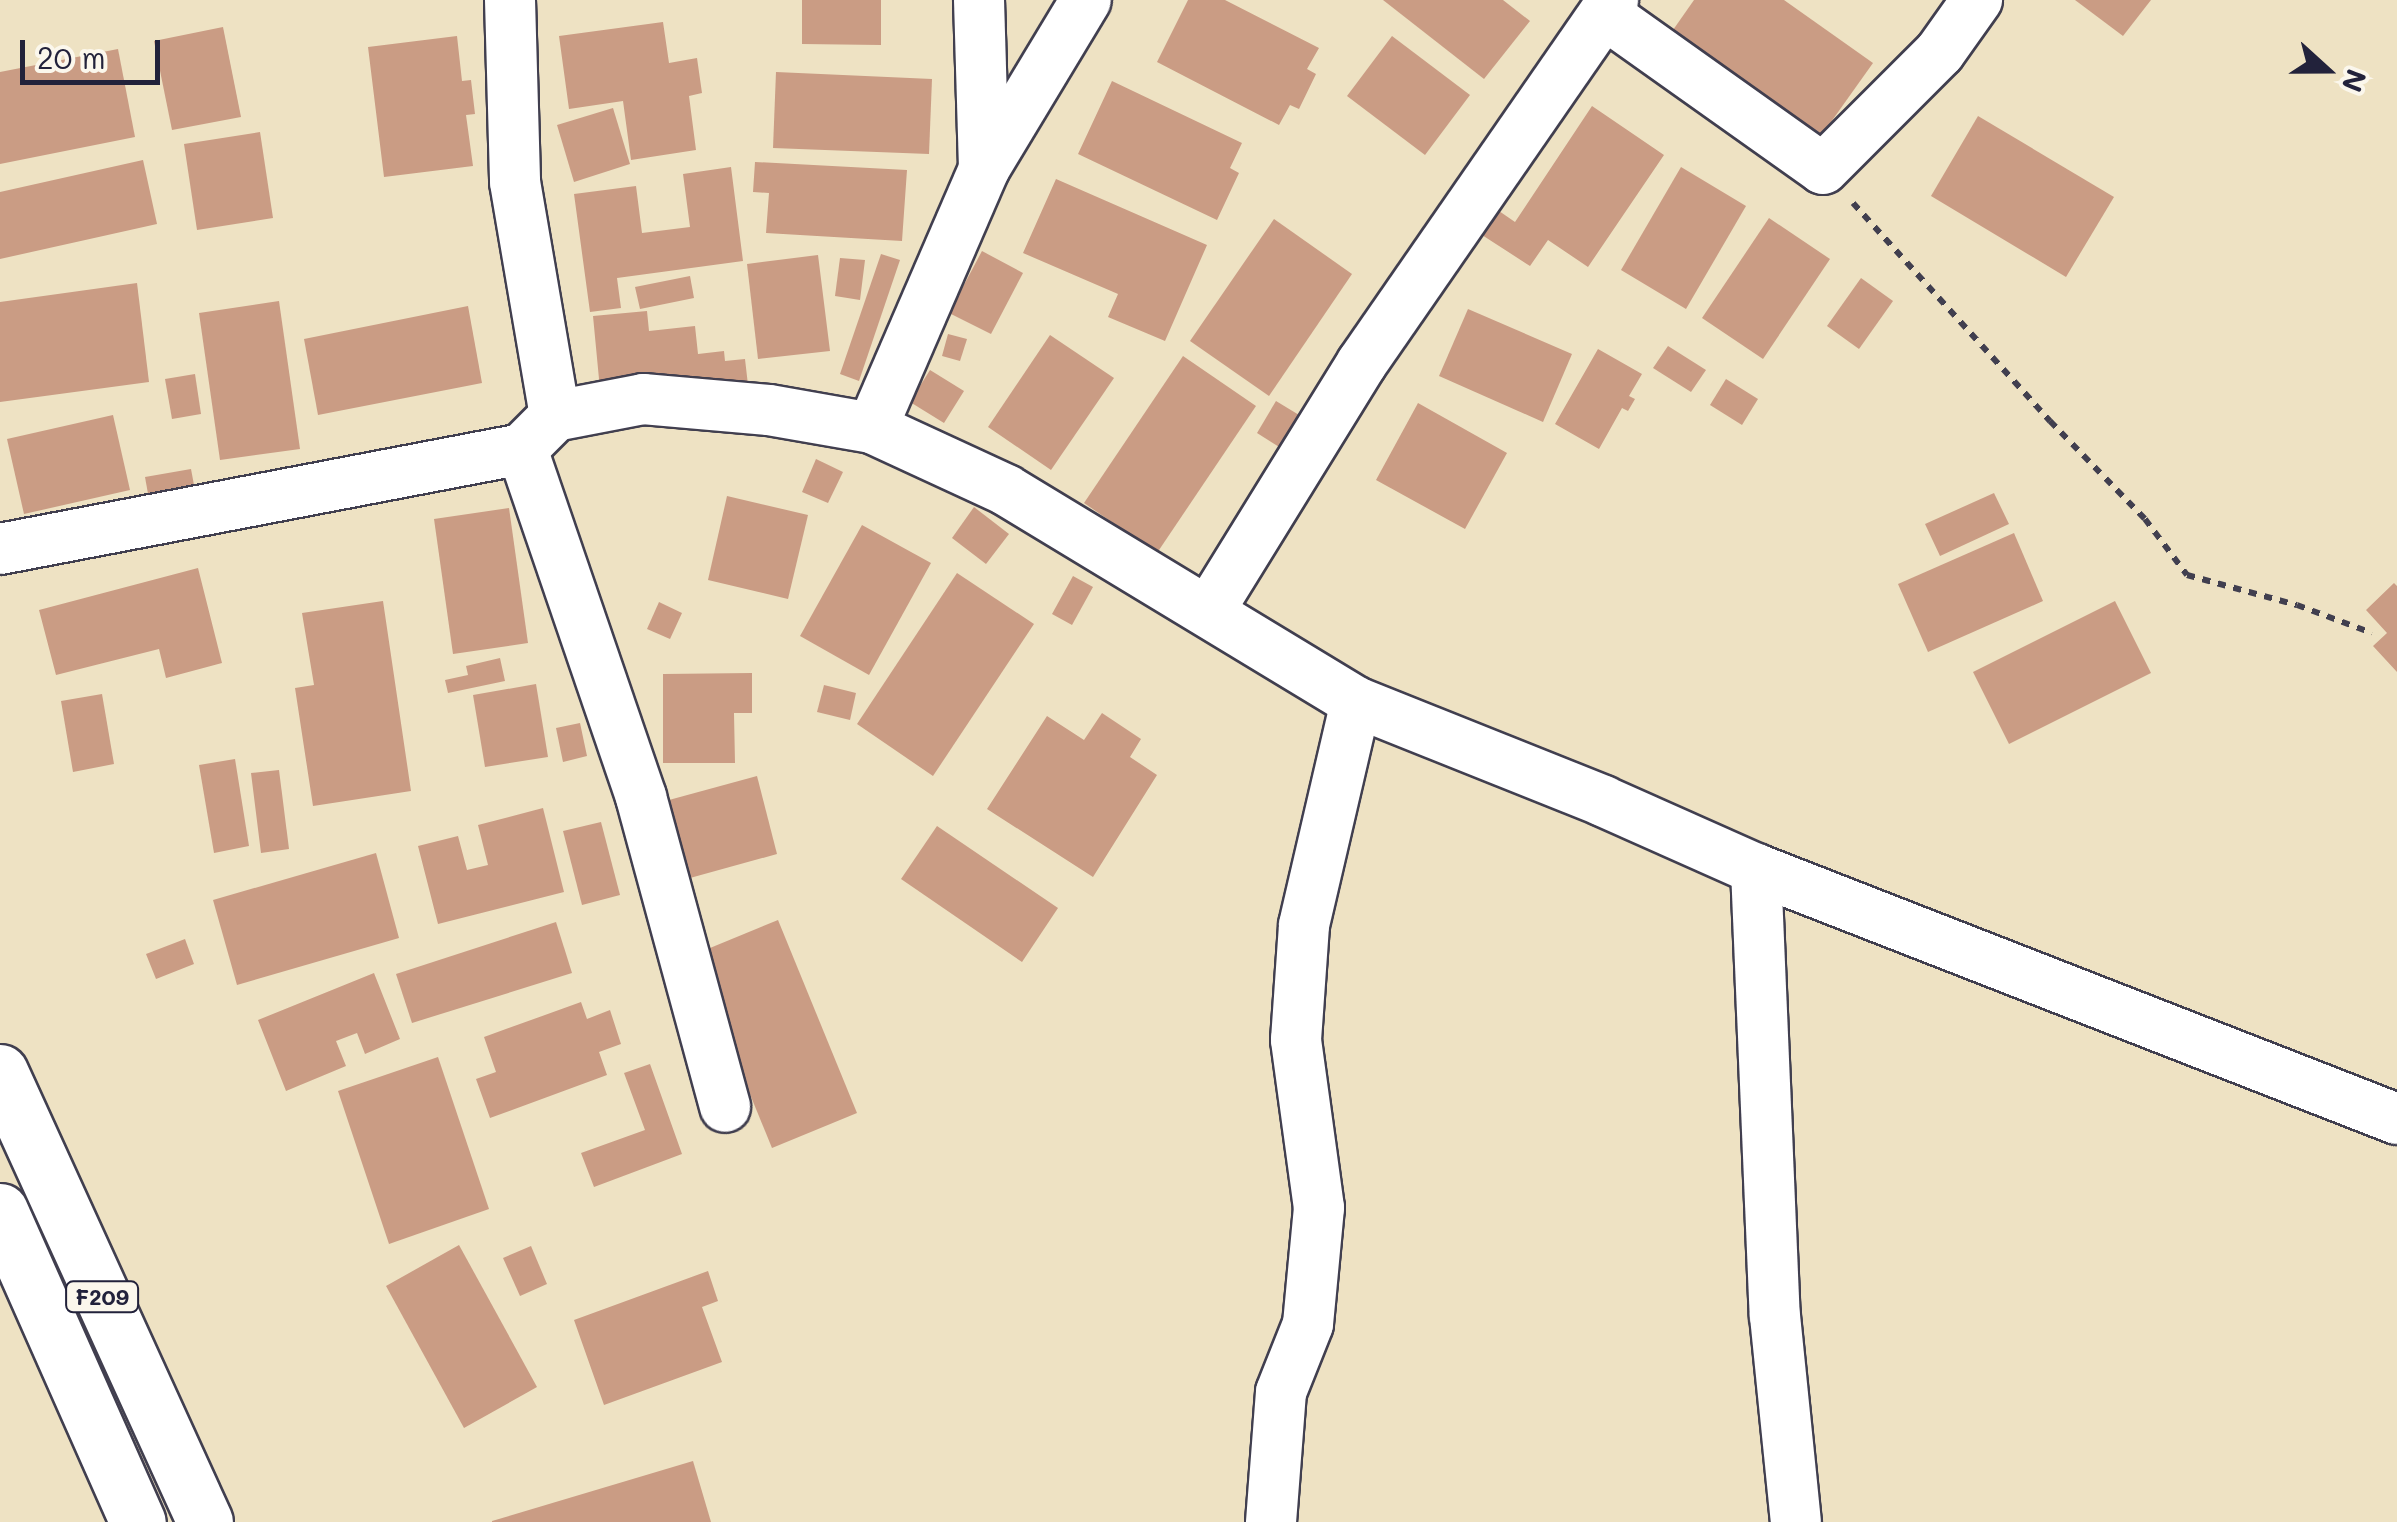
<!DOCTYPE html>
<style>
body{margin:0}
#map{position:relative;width:2397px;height:1522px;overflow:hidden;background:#eee2c3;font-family:Mali,sans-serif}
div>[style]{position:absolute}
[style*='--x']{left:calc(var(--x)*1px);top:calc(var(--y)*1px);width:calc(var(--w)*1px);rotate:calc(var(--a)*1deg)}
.building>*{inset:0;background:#ca9c84}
.path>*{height:6px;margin-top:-3px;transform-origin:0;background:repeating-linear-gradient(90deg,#413f4f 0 8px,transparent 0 16px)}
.roads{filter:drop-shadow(2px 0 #413f4f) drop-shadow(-2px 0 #413f4f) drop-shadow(0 2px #413f4f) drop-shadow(0 -2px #413f4f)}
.minor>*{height:50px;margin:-25px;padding:0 25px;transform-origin:25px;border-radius:25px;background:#fff}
.primary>*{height:55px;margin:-27.5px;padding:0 27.5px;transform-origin:27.5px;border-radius:27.5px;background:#fff}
span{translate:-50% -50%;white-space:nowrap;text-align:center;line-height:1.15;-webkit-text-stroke:8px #fbf7ec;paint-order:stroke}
.shield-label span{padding:2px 8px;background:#fbf7ec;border:2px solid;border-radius:8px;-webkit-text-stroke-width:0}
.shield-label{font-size:22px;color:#22223b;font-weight:700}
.north{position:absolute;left:2277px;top:20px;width:100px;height:100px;-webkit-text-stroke:8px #fbf7ec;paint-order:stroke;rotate:111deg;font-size:28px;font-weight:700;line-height:40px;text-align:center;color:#22223b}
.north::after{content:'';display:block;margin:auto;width:35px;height:45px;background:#22223b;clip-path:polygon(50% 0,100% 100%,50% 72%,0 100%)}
.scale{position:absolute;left:20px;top:40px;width:140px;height:45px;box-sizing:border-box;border:5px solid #22223b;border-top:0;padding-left:12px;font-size:30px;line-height:35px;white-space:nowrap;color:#22223b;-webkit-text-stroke:8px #fbf7ec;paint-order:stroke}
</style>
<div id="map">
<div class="building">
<div style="clip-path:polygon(802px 0,881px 0,881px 45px,802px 44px)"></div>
<div style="clip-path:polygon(1188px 0,1225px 0,1319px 48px,1307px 69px,1316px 74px,1299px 109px,1290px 105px,1279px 125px,1157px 62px)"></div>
<div style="clip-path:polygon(1383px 0,1503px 0,1530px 21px,1484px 79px)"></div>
<div style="clip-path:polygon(1694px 0,1784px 0,1873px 63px,1821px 136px,1673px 30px)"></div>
<div style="clip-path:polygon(2075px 0,2151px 0,2123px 36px)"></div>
<div style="clip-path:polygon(663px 22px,669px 63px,697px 58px,702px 93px,689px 96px,696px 150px,631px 160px,623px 101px,569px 109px,559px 36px)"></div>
<div style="clip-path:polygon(223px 27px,241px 117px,172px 130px,154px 41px)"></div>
<div style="clip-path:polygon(457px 36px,462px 81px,471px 80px,475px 114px,466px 115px,473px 166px,384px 177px,368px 47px)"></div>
<div style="clip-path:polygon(1392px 36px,1470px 95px,1425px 155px,1347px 96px)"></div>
<div style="clip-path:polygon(118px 49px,135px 137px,0 164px,0 72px)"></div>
<div style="clip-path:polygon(776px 72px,932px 79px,929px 154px,773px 148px)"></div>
<div style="clip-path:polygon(1112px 81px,1242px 143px,1230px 168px,1239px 173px,1217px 220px,1078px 154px)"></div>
<div style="clip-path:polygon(1592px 106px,1664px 155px,1588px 267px,1548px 240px,1530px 266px,1482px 235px,1499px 211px,1515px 222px)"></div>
<div style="clip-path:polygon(613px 108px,630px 164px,574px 182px,557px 125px)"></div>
<div style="clip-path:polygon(1978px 116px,2114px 197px,2066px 277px,1931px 196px)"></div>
<div style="clip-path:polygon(260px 132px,273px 218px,197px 230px,184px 144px)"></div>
<div style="clip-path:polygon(143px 160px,157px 224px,0 259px,0 192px)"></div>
<div style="clip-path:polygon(755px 162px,907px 170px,902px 241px,766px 233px,769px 193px,753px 192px)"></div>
<div style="clip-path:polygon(731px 167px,743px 261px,617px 278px,621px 308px,590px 312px,574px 194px,636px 186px,642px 233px,690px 227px,683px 174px)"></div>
<div style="clip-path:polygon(1681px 167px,1746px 206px,1686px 309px,1621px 270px)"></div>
<div style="clip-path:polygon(1056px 179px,1207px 245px,1165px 341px,1108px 317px,1118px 294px,1023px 253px)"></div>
<div style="clip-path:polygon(1769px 218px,1830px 259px,1763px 359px,1702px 318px)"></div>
<div style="clip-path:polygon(1274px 219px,1352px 274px,1269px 396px,1190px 341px)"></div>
<div style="clip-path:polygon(982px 251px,1023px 273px,991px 334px,949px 313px)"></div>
<div style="clip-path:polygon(881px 254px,900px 260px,859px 381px,840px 374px)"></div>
<div style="clip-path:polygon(818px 255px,830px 351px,758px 359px,747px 264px)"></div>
<div style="clip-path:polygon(840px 258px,865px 260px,860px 300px,835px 296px)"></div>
<div style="clip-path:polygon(690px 276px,694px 298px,640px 309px,635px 287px)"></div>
<div style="clip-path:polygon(1861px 278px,1893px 301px,1859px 349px,1827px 326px)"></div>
<div style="clip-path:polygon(137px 283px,149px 382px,0 402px,0 302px)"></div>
<div style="clip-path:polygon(279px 301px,300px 449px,220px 460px,199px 313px)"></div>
<div style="clip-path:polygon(468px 306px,482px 383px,318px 415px,304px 339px)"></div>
<div style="clip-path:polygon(1468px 309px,1572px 354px,1543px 422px,1439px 376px)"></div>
<div style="clip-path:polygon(647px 311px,649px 331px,695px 326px,698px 354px,724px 351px,725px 361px,745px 359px,748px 385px,601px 400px,593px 316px)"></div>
<div style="clip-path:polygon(948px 334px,967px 339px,960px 361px,942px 356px)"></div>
<div style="clip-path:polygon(1050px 335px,1114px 378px,1051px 470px,988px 427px)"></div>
<div style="clip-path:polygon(1668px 346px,1706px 370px,1691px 392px,1653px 368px)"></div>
<div style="clip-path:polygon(1598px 349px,1642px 374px,1629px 396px,1635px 399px,1628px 411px,1622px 408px,1599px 449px,1555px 424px)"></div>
<div style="clip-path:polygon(1183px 356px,1256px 406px,1157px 553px,1084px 503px)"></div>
<div style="clip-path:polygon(930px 370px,964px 391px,944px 423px,910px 402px)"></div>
<div style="clip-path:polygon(195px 374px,201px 414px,172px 419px,165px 379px)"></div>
<div style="clip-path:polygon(1726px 379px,1758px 399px,1742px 425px,1710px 405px)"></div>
<div style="clip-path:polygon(1276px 401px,1304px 418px,1284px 450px,1257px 433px)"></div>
<div style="clip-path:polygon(1418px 403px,1507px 453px,1465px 529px,1376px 480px)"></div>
<div style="clip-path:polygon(113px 415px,130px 490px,24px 514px,7px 439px)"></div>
<div style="clip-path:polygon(816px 459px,843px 472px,828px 503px,802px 492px)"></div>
<div style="clip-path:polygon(191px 469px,196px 496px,150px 505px,145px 477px)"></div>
<div style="clip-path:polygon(1994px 493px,2009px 524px,1940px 556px,1925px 524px)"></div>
<div style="clip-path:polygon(727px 496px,808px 515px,788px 599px,708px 580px)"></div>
<div style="clip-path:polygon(974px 507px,1009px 534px,986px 564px,952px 538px)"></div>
<div style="clip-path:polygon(509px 508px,528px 643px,453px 654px,434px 519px)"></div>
<div style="clip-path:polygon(862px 525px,931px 563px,869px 675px,800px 636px)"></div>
<div style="clip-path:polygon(2014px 533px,2043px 601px,1928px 652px,1898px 584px)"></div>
<div style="clip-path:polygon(198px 568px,222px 663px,166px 678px,159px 649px,56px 675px,39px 610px)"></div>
<div style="clip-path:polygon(957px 573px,1034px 624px,933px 776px,857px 724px)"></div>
<div style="clip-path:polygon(1073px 576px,1093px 587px,1072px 625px,1052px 614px)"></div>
<div style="clip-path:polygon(2394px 583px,2397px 586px,2397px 672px,2373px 646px,2387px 633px,2366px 610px)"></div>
<div style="clip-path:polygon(383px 601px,411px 791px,313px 806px,295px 688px,314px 685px,302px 613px)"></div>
<div style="clip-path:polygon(2115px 601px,2151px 673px,2009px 744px,1973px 672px)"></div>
<div style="clip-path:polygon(659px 602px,682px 613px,670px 639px,647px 629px)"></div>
<div style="clip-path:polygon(500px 658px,505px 681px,448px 693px,445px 680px,468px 675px,466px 666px)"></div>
<div style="clip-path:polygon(752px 673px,752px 713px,734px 713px,735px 763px,663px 763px,663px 674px)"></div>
<div style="clip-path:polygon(536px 684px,548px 757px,485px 767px,473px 695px)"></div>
<div style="clip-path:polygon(824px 685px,856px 693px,850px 720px,817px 712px)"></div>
<div style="clip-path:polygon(102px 694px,114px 764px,73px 772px,61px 701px)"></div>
<div style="clip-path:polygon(1102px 713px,1141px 739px,1130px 757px,1157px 775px,1093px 877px,987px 809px,1047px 716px,1084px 740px)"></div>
<div style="clip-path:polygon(580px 723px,587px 756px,563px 762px,556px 728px)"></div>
<div style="clip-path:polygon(235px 759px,249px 846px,214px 853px,199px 765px)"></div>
<div style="clip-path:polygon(279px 770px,289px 849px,261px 853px,251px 773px)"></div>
<div style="clip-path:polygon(757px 776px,777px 854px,690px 878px,669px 800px)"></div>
<div style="clip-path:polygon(543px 808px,564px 892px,438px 924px,418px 846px,458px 836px,467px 870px,488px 865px,478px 825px)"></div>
<div style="clip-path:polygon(601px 822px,620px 895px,582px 905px,563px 831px)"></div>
<div style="clip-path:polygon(937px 826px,1058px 908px,1022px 962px,901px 879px)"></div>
<div style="clip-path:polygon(376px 853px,399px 938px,237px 985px,213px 900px)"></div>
<div style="clip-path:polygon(778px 920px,857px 1113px,772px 1148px,693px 955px)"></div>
<div style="clip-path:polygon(556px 922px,572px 973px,412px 1023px,396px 974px)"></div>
<div style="clip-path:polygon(185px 939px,194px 964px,156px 979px,146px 954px)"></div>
<div style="clip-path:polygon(374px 973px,400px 1039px,365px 1054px,357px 1033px,336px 1041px,346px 1066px,286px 1091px,258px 1020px)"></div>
<div style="clip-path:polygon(581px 1002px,587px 1019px,610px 1010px,621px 1044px,599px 1052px,607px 1075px,490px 1118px,476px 1079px,496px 1072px,484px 1037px)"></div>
<div style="clip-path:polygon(438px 1057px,489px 1209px,389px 1244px,338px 1091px)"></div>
<div style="clip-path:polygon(650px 1064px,682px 1154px,594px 1187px,581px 1153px,645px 1130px,624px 1073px)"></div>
<div style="clip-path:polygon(459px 1245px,537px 1387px,464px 1428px,386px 1286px)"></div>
<div style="clip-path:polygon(531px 1246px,547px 1284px,520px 1296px,503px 1258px)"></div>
<div style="clip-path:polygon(708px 1271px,718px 1301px,702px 1307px,722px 1362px,604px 1405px,574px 1320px)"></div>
<div style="clip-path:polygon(693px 1461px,711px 1522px,492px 1522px,492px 1521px)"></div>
</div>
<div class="path">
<div style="--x:1853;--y:203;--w:294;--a:47.9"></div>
<div style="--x:2050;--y:421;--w:136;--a:45.9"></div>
<div style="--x:2145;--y:519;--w:70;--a:53.1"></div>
<div style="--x:2187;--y:575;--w:114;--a:15.3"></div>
<div style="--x:2297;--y:605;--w:80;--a:20.5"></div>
</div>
<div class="roads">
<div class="minor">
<div style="--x:510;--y:0;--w:182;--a:88.4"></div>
<div style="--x:515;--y:182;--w:237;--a:80.3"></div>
<div style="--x:979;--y:0;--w:169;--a:88.3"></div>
<div style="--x:1605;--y:14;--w:267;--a:35.4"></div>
<div style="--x:1823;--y:169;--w:165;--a:-45"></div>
<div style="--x:1940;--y:52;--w:64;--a:-54.6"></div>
<div style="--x:872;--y:428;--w:282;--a:-66.6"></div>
<div style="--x:984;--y:169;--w:197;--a:-58.9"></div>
<div style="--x:522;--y:449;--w:368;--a:71.1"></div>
<div style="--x:641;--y:797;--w:321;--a:74.8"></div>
<div style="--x:0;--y:549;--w:531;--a:-10.84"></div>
<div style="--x:522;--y:449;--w:47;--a:-45"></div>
<div style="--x:555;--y:416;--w:90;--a:-10.9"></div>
<div style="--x:643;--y:399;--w:126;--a:5"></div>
<div style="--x:769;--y:410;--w:105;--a:9.9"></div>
<div style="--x:872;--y:428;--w:148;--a:24.8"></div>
<div style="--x:1006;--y:490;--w:409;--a:31.2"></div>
<div style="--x:1356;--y:702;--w:266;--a:21.8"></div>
<div style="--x:1603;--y:801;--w:167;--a:24"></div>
<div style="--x:1756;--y:869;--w:688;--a:21.31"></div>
<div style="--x:1210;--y:609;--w:289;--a:-58.3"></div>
<div style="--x:1362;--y:363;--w:441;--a:-55.3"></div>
<div style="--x:1756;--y:869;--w:447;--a:87.6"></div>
<div style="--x:1775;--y:1316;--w:207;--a:84.2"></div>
<div style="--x:1271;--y:1522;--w:130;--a:-85.6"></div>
<div style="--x:1281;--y:1392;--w:73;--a:-68.3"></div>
<div style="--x:1308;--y:1324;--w:117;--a:-84.6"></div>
<div style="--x:1319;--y:1208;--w:170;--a:-97.8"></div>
<div style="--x:1296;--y:1040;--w:115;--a:-86"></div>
<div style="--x:1304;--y:925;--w:229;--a:-76.9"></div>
</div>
<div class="primary">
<div style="--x:0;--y:1072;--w:494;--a:65.5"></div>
<div style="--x:0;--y:1211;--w:340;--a:66.1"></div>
</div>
</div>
<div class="shield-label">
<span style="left:102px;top:1297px">F209</span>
</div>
<div class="north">N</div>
<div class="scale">20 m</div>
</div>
